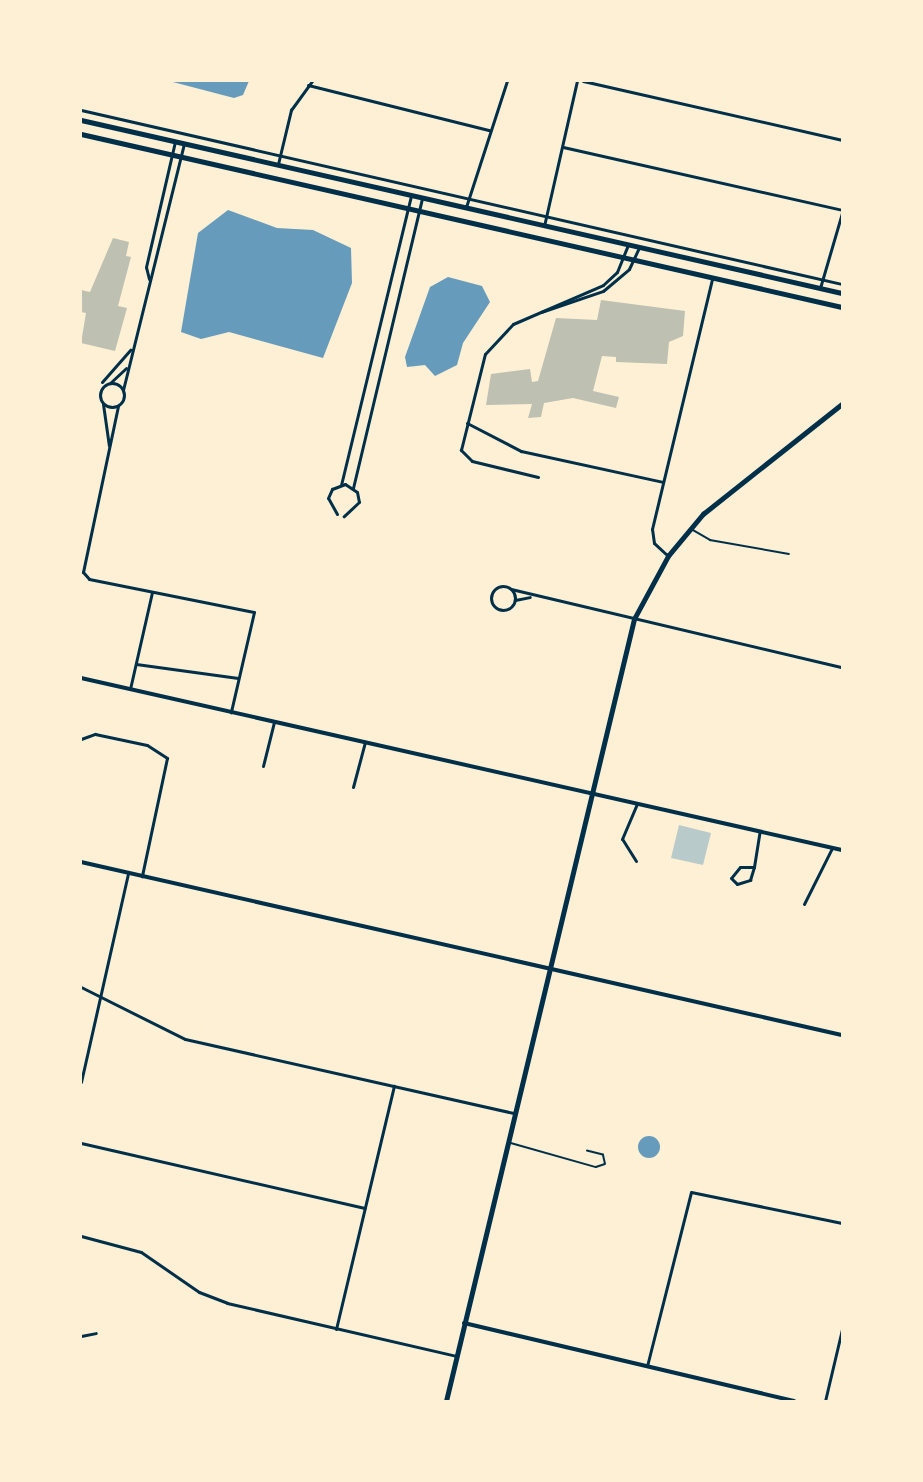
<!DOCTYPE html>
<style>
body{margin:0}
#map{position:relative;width:923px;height:1482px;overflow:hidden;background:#fdf0d5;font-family:Overpass,sans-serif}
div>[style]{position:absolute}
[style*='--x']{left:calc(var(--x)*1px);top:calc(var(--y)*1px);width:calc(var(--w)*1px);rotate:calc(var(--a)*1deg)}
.green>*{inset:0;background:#b9caca}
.water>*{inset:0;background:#669bbc}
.round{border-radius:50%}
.building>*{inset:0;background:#bec0b2}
.service>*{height:1.5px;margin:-0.75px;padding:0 0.75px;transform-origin:0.75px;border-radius:0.75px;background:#003049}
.minor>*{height:3px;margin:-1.5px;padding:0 1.5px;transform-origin:1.5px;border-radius:1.5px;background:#003049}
.minor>.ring{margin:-1.5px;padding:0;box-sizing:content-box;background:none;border:3px solid #003049;border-radius:50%}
.tertiary>*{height:4px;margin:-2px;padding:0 2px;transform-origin:2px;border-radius:2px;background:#003049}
.secondary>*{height:4.5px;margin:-2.25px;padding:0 2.25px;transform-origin:2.25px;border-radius:2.25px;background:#003049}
.primary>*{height:5px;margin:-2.5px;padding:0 2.5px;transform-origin:2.5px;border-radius:2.5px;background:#003049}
span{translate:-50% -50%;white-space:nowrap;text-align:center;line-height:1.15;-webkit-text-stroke:4.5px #fdf0d5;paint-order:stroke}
.frame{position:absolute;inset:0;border:82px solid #fdf0d5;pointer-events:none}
</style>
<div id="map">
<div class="green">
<div style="clip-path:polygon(679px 825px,711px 833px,703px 865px,671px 858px)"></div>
</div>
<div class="water">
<div style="clip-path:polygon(169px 81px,249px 81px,243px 95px,234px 98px)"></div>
<div style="clip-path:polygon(228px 210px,277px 228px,313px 230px,351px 248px,352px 283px,323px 358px,229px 332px,201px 339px,181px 332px,198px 233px)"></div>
<div style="clip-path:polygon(448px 277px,482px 286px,490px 302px,463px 343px,457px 365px,435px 376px,425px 365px,407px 367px,405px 357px,430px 287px)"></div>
<div class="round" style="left:638px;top:1136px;width:22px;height:22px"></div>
</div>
<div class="building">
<div style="clip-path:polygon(113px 238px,129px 242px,126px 256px,131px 257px,118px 306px,127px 308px,115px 351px,81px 343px,86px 313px,81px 312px,81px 290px,90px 292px)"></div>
<div style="clip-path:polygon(601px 300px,685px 311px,683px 336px,669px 342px,667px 364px,616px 362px,616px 357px,602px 356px,593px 391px,619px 397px,616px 408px,573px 398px,544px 403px,541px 417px,528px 418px,532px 404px,486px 405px,491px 374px,530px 369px,532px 382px,538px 381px,556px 318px,597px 320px)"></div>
</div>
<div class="service">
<div style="--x:693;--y:530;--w:20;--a:30"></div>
<div style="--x:710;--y:540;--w:80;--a:10"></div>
<div style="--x:511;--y:1143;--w:88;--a:15.8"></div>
<div style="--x:596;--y:1167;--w:9;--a:-18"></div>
<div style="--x:605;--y:1164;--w:9;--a:-103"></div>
<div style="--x:603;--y:1155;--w:16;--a:-166"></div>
</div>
<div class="minor">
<div style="--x:583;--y:81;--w:266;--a:12.8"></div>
<div style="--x:308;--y:85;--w:187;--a:14"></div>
<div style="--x:81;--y:110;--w:781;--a:12.88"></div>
<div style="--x:563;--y:147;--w:286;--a:12.7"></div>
<div style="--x:278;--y:164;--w:56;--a:-76.5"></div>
<div style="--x:291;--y:110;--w:36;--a:-54"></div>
<div style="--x:466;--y:207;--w:133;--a:-72"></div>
<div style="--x:544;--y:226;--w:149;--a:-77.2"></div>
<div style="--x:149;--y:279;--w:12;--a:-104"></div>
<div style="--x:146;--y:267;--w:129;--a:-77"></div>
<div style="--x:820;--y:288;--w:78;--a:-73.7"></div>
<div style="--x:541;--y:312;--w:65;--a:-18.7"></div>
<div style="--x:603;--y:291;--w:34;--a:-40"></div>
<div style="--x:629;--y:269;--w:23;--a:-65"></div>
<div style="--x:102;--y:382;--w:43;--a:-48.8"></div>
<div class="ring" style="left:100px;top:383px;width:21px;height:21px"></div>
<div style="--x:110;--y:383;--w:22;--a:-43"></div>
<div style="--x:123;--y:390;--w:254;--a:-76.1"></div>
<div style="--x:103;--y:404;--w:42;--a:81.9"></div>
<div style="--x:118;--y:406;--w:170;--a:101.9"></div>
<div style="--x:83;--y:572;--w:9;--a:49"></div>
<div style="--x:89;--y:579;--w:168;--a:11.3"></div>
<div style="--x:254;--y:612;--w:103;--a:103"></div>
<div style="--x:467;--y:423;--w:61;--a:27.4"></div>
<div style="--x:521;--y:451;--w:145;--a:12.3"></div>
<div style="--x:538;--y:477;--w:68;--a:-166.4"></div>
<div style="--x:472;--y:461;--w:16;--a:-135"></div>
<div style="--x:461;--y:450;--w:99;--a:-76"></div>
<div style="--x:485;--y:354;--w:41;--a:-47"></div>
<div style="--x:513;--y:324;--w:98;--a:-23.4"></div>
<div style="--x:603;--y:285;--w:19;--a:-43"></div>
<div style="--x:617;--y:272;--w:29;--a:-68"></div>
<div style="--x:341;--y:485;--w:298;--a:-76.4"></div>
<div style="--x:353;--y:488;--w:298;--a:-76.6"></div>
<div style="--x:337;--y:514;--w:18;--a:-119"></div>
<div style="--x:328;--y:498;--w:10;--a:-66"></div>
<div style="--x:332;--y:489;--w:14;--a:-21"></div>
<div style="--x:345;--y:484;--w:14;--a:34"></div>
<div style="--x:357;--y:492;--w:10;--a:79"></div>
<div style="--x:359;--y:502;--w:21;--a:137"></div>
<div style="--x:668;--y:556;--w:19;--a:-137"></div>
<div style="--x:654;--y:543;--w:14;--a:-98"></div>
<div style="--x:652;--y:529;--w:257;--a:-76.5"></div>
<div class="ring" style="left:491px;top:586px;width:21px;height:21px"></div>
<div style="--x:511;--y:589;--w:340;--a:13.3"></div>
<div style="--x:515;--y:600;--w:15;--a:-11"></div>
<div style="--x:136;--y:664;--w:103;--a:7.8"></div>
<div style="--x:130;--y:689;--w:99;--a:-77.2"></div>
<div style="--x:81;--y:739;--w:15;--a:-20"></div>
<div style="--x:95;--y:734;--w:53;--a:11.9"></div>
<div style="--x:147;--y:745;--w:24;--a:33"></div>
<div style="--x:167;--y:758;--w:121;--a:102"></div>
<div style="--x:263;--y:766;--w:45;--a:-76"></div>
<div style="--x:353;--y:787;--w:47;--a:-75.1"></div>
<div style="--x:636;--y:861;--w:26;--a:-122"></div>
<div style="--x:622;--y:839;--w:39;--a:-67"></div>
<div style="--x:754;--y:867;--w:14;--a:180"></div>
<div style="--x:740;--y:867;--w:14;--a:129"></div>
<div style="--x:731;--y:878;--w:8;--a:45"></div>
<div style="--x:737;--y:884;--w:14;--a:-17"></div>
<div style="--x:750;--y:880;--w:14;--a:-73"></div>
<div style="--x:754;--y:867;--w:36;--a:-81"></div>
<div style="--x:804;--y:904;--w:63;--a:-63.4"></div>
<div style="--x:81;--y:987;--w:116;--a:26.6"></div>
<div style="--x:185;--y:1039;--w:337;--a:12.7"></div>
<div style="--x:81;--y:1082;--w:214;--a:-77.3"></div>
<div style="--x:81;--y:1143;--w:291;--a:12.9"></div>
<div style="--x:81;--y:1236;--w:62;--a:14.9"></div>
<div style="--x:141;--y:1252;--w:70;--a:34.6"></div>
<div style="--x:199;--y:1292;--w:30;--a:21"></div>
<div style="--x:227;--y:1303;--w:235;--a:13"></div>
<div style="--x:336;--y:1329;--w:250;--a:-76.6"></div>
<div style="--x:81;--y:1336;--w:15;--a:-11"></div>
<div style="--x:647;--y:1366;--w:179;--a:-75.8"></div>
<div style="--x:691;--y:1192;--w:154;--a:11.6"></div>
<div style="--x:825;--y:1401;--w:74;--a:-76.7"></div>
</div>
<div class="tertiary">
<div style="--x:81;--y:678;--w:780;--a:12.74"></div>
<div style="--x:81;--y:862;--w:780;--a:12.81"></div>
<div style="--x:464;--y:1323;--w:339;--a:13.3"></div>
</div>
<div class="secondary">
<div style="--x:446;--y:1401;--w:804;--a:-76.48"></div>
<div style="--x:634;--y:619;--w:72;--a:-61.6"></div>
<div style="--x:668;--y:556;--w:55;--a:-50.2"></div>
<div style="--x:703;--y:514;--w:177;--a:-38.4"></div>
</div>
<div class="primary">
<div style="--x:81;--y:120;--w:780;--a:12.81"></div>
<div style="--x:81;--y:134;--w:780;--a:12.81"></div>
</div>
<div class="frame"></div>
</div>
